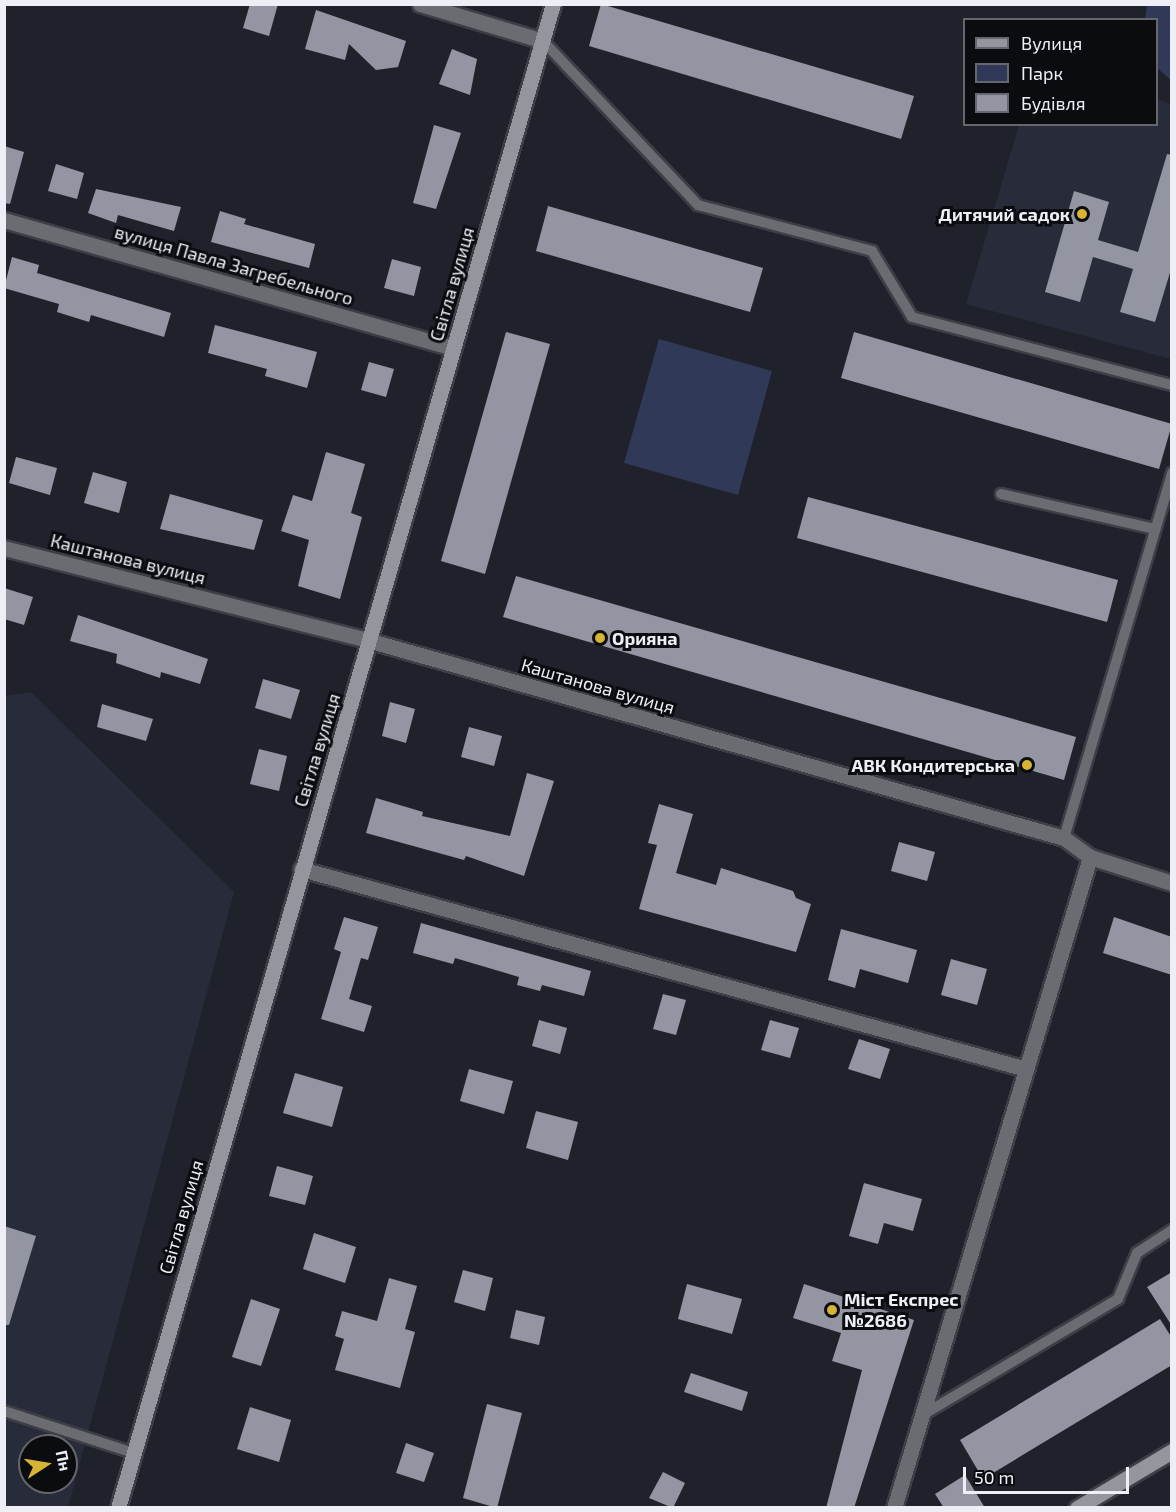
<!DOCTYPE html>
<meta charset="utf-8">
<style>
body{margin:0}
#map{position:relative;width:1176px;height:1512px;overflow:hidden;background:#20222b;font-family:"Exo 2",sans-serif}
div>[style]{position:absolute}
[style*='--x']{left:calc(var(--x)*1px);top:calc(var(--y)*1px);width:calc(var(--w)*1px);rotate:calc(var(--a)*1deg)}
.built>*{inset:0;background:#272b3a}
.green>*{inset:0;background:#313959}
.building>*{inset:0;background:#9396a2}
.roads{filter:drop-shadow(2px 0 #3d3f47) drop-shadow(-2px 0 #3d3f47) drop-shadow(0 2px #3d3f47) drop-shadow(0 -2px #3d3f47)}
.lane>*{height:10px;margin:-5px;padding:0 5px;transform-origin:5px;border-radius:5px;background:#6b6c71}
.street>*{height:15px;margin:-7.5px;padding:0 7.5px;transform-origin:7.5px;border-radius:7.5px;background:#6b6c71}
.secondary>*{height:15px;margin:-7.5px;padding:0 7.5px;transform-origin:7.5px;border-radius:7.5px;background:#94969e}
.dots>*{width:16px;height:16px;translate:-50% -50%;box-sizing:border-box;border:3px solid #0b0c10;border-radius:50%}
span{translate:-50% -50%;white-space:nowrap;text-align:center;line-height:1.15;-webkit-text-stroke:6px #0b0c10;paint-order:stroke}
.poi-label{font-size:18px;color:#eeeff6;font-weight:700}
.right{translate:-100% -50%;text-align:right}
.left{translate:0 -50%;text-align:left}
.street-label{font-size:18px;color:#eeeff6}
.frame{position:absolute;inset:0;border:6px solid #eeeff6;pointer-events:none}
.legend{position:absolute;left:963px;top:18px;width:195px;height:108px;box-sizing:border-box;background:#0b0c10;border:2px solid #66676c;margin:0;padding:8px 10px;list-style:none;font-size:18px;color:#eeeff6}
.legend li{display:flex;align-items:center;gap:12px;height:30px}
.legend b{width:30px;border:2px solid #66676c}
.north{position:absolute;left:18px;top:1434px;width:60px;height:60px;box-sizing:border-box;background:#0b0c10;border:2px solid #66676c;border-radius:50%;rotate:78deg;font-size:16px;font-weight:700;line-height:24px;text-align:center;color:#eeeff6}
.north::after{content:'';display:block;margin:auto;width:21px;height:27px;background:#d7b434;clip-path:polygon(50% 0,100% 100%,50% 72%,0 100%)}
.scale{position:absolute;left:963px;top:1467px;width:166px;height:27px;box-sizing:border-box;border:3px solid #eeeff6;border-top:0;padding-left:8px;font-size:18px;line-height:21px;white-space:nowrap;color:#eeeff6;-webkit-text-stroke:4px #0b0c10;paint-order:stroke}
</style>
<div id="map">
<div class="built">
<div style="clip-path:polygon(1157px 99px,1171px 104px,1171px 359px,966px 304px,1019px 125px,1156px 124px)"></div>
<div style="clip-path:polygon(evenodd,31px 692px,234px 892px,68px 1507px,5px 1508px,4px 696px,31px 692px,30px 1446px,66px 1446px,66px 1482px,30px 1482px,30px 1446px)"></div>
</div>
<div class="green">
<div style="clip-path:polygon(1147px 5px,1171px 5px,1171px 80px,1157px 68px,1156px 20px,1145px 19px)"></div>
<div style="clip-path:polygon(659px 339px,772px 371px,738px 495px,624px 463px)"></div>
</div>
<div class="building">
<div style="clip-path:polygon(250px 4px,278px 4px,269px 36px,243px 28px)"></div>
<div style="clip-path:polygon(601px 4px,914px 96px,901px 139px,589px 46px)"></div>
<div style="clip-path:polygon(316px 10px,406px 41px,398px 67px,376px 70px,349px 44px,345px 60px,305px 49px)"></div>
<div style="clip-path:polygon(452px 49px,477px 59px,470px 95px,439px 84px)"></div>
<div style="clip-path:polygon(434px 125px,461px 133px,436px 209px,413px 203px)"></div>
<div style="clip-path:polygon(4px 146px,24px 152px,10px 204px,4px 203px)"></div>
<div style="clip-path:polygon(1167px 154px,1172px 155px,1172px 266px,1155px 322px,1120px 312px,1133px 269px,1093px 257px,1080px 302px,1045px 292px,1074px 191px,1109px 202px,1098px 240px,1138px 252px)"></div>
<div style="clip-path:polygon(56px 164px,84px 173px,77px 199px,48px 191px)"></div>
<div style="clip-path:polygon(96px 189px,181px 207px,174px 231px,118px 215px,116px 223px,88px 213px)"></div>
<div style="clip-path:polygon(548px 206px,763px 268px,750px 312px,536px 251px)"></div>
<div style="clip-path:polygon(220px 211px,246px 219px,244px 224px,315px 244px,309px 268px,211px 242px)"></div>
<div style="clip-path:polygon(12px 257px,39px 265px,37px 273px,171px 313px,164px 337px,91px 315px,89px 322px,57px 312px,59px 304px,4px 288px)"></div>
<div style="clip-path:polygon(392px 259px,421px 267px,414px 296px,384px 288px)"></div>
<div style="clip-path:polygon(215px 325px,317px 352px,307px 388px,265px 376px,267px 369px,208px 353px)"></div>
<div style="clip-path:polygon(506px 332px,550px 344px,485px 574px,441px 561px)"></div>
<div style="clip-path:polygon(854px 332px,1172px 424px,1159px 469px,841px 378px)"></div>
<div style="clip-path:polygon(369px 362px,394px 369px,386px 397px,361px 390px)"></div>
<div style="clip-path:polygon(326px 452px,365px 464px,351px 513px,362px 517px,340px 599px,298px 586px,309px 540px,281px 531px,293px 495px,312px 501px)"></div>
<div style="clip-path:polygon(16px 457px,57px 468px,50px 495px,9px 483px)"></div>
<div style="clip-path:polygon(93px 472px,127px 482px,119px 513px,84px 503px)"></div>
<div style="clip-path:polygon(170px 494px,263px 520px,254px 550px,160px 529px)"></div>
<div style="clip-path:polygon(808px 497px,1118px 580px,1107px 622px,797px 538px)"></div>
<div style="clip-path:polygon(516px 576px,1076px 737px,1064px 780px,503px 617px)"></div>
<div style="clip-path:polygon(4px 588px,33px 597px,24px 625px,4px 619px)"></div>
<div style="clip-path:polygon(78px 615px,208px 659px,200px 684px,161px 672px,160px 678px,116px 663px,117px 654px,70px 641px)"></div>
<div style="clip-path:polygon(263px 679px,300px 690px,291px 719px,255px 708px)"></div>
<div style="clip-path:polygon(390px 702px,415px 709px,406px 743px,382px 736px)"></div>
<div style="clip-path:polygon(102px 704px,153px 719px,146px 741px,97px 727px)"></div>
<div style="clip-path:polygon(469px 727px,502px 736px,494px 766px,461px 757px)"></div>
<div style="clip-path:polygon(259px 749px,287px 756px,279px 791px,250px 784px)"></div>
<div style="clip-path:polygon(527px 773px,554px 781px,524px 876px,466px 856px,464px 860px,366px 833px,376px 798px,423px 812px,422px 816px,510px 836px)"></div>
<div style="clip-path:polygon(659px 804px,693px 814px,676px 873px,716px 885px,721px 868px,793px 891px,796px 898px,811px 904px,796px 952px,639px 909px,657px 845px,648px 843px)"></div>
<div style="clip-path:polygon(899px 842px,935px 852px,927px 881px,891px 871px)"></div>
<div style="clip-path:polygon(344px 917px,378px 927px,368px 960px,361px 958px,349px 999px,372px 1006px,364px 1032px,321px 1019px,341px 952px,334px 949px)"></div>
<div style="clip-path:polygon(1114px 917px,1172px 937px,1172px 975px,1103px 953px)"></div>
<div style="clip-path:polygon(421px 923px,591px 971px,584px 996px,542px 985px,540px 991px,517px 985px,519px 977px,455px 958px,453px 964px,413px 953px)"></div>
<div style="clip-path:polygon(841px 929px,917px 950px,908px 983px,860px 969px,855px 988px,828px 980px)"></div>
<div style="clip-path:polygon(951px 959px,987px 969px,977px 1005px,941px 995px)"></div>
<div style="clip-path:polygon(663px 994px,686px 1000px,676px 1035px,653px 1029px)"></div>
<div style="clip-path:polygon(539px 1020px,567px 1028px,560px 1054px,532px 1046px)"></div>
<div style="clip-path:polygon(770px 1020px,799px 1028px,790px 1058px,761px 1050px)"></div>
<div style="clip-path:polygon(859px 1039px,890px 1049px,880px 1079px,848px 1069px)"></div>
<div style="clip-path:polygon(469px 1069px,513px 1081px,504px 1114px,460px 1101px)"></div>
<div style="clip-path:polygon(295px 1073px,343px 1087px,332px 1127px,283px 1113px)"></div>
<div style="clip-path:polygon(536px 1111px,578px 1122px,568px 1160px,526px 1148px)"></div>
<div style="clip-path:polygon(277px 1166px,313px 1176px,305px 1205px,269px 1196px)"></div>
<div style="clip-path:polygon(864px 1183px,922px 1199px,913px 1231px,884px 1223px,878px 1244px,849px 1236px)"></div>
<div style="clip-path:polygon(4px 1226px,36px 1236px,9px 1325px,4px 1325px)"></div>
<div style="clip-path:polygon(314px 1233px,356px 1247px,345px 1283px,303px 1269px)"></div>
<div style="clip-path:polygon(463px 1270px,493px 1278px,485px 1311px,454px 1302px)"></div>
<div style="clip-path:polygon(1172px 1272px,1172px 1326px,1147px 1287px)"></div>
<div style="clip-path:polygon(389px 1278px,417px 1286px,405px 1329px,415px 1332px,400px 1388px,335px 1370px,344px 1339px,335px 1336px,342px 1311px,377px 1321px)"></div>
<div style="clip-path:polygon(687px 1284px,742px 1299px,732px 1334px,678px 1319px)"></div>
<div style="clip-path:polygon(804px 1284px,914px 1320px,854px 1508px,826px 1508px,862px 1370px,832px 1361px,841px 1333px,793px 1318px)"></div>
<div style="clip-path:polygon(251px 1299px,280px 1309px,261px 1366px,232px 1357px)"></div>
<div style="clip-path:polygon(516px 1310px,545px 1317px,539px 1345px,510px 1338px)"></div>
<div style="clip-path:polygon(1160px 1319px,1172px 1338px,1172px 1365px,983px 1479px,960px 1440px)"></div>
<div style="clip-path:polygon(691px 1373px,748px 1392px,742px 1411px,684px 1392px)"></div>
<div style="clip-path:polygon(487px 1404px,522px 1413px,497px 1508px,463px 1498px)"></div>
<div style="clip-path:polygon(250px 1407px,291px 1420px,279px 1462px,237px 1449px)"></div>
<div style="clip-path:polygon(406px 1443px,434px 1453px,424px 1482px,396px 1473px)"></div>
<div style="clip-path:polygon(663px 1472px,685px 1483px,673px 1508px,649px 1498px)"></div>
<div style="clip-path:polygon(965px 1475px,985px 1508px,944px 1508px,935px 1494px)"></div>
</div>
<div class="roads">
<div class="lane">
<div style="--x:543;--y:41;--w:226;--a:46.6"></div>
<div style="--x:698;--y:205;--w:180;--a:14.8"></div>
<div style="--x:872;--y:251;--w:77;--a:58.8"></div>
<div style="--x:912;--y:317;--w:269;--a:14.7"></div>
<div style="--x:1001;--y:494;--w:158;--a:12.8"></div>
<div style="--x:1064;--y:838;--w:381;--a:-73.5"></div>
<div style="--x:4;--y:1411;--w:137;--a:17.9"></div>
<div style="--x:921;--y:1416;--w:229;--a:-30.7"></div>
<div style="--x:1118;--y:1299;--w:50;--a:-67.6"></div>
<div style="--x:1137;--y:1253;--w:42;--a:-33.3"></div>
</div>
<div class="street">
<div style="--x:420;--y:4;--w:128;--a:16.7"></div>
<div style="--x:4;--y:220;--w:467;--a:15.9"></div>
<div style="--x:4;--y:548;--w:379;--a:14.2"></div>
<div style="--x:371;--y:641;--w:720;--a:15.87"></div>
<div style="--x:1064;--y:838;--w:32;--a:36"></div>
<div style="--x:1090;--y:857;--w:86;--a:17.6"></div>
<div style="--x:301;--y:869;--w:752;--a:15.42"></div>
<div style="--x:894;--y:1508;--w:680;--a:-73.24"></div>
</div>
<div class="secondary">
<div style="--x:118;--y:1508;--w:1566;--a:-73.87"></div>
<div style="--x:1077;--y:1508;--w:111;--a:-31"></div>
</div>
</div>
<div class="dots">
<div style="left:1082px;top:214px;background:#d7b434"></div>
<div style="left:600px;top:638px;background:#d7b434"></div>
<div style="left:1027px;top:765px;background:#d7b434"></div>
<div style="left:832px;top:1310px;background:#d7b434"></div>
</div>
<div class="poi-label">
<span class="right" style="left:1070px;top:214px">Дитячий садок</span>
<span class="left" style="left:612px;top:638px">Орияна</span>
<span class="right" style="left:1015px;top:765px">АВК Кондитерська</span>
<span class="left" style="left:844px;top:1310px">Міст Експрес<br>№2686</span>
</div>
<div class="street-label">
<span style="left:234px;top:265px;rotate:16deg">вулиця Павла Загребельного</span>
<span style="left:452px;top:284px;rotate:-74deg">Світла вулиця</span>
<span style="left:128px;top:559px;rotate:14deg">Каштанова вулиця</span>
<span style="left:598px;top:686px;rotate:16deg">Каштанова вулиця</span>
<span style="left:317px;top:750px;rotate:-73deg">Світла вулиця</span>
<span style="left:181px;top:1217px;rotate:-74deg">Світла вулиця</span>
</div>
<div class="frame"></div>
<ul class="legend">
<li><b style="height:8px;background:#94969e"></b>Вулиця</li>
<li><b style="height:16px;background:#313959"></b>Парк</li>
<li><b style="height:16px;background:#9396a2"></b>Будівля</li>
</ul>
<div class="north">Пн</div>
<div class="scale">50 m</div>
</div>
